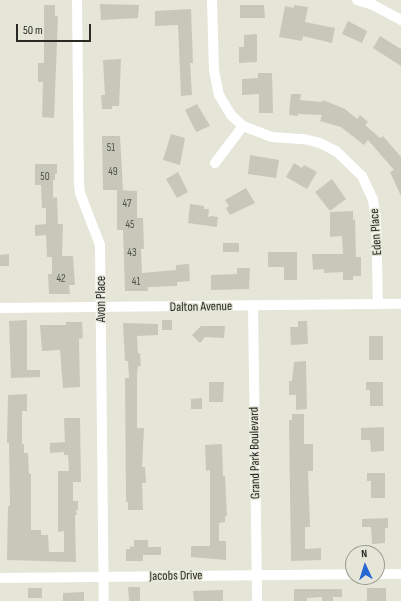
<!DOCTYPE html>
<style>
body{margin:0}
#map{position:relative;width:401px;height:601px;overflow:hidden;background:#e5e6d8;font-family:"Sofia Sans Condensed",sans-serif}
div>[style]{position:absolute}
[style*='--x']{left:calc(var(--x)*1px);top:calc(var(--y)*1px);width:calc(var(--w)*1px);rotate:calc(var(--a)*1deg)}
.building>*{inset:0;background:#c7c8ba}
.minor>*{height:10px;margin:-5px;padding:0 5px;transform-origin:5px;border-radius:5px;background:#fff}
span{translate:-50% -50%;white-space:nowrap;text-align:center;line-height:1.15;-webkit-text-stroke:3px #e5e6d8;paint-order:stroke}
.number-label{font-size:11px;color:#50524a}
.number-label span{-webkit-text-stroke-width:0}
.street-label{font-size:13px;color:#292a24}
.north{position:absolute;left:345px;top:545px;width:40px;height:40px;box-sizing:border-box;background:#e5e6d8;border:1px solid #9a9b90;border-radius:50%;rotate:356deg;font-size:11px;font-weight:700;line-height:16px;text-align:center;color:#292a24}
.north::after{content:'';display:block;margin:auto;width:14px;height:18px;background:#2767d4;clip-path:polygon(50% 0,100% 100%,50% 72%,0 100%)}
.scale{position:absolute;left:16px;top:24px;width:75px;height:18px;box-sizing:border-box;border:2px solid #292a24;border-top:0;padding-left:5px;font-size:12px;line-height:14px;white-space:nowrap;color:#292a24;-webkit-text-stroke:3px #e5e6d8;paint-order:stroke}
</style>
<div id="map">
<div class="building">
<div style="clip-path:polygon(100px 4px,139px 5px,138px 18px,101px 20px)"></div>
<div style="clip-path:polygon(44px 5px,55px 5px,55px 16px,58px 16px,54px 118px,42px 117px,43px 82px,38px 82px,38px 63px,44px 63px)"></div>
<div style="clip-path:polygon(240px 5px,264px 5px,265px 18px,240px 18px)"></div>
<div style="clip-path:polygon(294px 5px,308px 7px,305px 22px,335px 28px,332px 43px,303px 36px,302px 41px,279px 37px,285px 6px,294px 8px)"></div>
<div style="clip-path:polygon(191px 9px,193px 63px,190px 63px,192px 95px,181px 96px,178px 25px,155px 26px,155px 11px)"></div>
<div style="clip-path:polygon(348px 21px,367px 31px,362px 43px,342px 34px)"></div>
<div style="clip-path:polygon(257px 34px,257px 62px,239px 63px,239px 47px,244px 47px,244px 35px)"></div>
<div style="clip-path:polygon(380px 36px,401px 49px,401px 66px,373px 48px)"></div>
<div style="clip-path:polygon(121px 59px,119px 106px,112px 106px,112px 109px,102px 109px,101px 95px,105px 95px,103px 60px)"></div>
<div style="clip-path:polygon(258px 73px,272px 73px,273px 113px,259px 113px,259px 94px,242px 95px,242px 79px,258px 78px)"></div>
<div style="clip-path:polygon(291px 94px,301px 94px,300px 100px,322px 102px,323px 100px,345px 109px,357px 119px,360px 115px,368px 122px,365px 125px,380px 138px,383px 136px,401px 157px,401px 196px,390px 172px,394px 170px,368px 140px,364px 145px,341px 127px,320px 121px,322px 115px,298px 114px,298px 116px,289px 115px)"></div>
<div style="clip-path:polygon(197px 104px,210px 126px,196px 132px,185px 110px)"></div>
<div style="clip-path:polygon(171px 134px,185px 138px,180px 165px,163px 160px)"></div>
<div style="clip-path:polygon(102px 136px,120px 136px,123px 190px,103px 190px)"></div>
<div style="clip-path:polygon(250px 155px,279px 160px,276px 178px,248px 174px)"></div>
<div style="clip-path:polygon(294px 163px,302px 168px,304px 165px,317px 172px,307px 189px,286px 177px)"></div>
<div style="clip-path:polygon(35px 164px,57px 164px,57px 174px,55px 174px,55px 180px,53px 180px,53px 198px,57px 197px,58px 224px,63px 224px,62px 256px,73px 256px,75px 285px,69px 285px,70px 294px,49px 294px,48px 274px,52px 274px,52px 257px,47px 257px,46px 235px,35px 236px,35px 225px,46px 224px,46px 208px,42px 208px,41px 185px,35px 185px)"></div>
<div style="clip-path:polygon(178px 172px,188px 192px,177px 198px,166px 179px)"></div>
<div style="clip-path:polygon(332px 179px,346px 199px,330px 211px,315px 192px)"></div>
<div style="clip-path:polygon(246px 188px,255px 203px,230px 215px,226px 208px,229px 206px,225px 200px)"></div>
<div style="clip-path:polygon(117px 190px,137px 191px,137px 218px,143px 218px,144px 249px,141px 249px,142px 273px,176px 270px,176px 265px,189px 264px,190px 281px,177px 282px,177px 286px,148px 287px,148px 291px,125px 291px,123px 230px,117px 230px)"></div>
<div style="clip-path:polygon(190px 204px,204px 206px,204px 209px,209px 209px,208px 217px,211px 216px,218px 217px,217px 227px,188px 223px)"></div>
<div style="clip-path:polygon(353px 211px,353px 220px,355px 219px,356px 257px,361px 257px,361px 276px,353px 276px,353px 280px,343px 280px,343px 272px,324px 273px,324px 269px,313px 270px,312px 254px,343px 254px,342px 236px,330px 237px,330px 212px)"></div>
<div style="clip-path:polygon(223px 243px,239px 243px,239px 252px,223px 252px)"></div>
<div style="clip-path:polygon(268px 252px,297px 252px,297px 280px,284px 280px,284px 267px,268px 267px)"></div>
<div style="clip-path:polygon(9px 254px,9px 266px,0 266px,0 255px)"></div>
<div style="clip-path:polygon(237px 268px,250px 268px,249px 289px,211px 290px,211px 275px,237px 274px)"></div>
<div style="clip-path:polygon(27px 320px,27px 370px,40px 370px,40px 377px,11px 378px,9px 321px)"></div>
<div style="clip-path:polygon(162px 320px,172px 320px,172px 330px,162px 330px)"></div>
<div style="clip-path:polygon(298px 321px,307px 321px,308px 344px,291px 345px,290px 327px,298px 327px)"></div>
<div style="clip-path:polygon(66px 322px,82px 322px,83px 338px,79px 339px,80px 387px,63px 388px,60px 350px,42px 351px,40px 325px,66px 325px)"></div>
<div style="clip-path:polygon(123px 323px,158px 324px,158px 335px,137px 336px,138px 353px,140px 353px,141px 366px,138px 366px,137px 374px,137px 428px,144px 428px,142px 467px,145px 467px,146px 483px,142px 483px,143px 510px,128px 510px,128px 502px,126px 502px,125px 378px,129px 378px,128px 361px,125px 361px)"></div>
<div style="clip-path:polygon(201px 326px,225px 326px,224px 338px,205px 337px,200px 343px,192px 335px)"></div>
<div style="clip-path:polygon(369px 336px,383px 336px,383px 360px,369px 360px)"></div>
<div style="clip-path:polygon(306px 361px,307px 409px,296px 410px,296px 395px,289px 395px,289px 381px,292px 381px,294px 362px)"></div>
<div style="clip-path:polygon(209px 382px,224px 382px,223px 402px,209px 402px)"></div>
<div style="clip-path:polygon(366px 382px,383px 382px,383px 406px,370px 406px,370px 390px,366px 390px)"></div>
<div style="clip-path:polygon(27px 394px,27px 411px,22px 411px,22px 444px,24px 444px,24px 453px,28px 453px,29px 474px,31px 474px,31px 530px,41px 530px,41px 535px,48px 535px,49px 552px,64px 552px,64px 531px,58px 532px,58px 471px,69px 471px,68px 455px,64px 455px,64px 452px,50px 453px,50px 443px,65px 442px,64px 418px,80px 418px,81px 482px,73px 482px,73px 501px,78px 501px,78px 510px,76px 510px,77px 515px,75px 515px,76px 562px,7px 560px,8px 506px,10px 506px,9px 443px,7px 443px,8px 395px)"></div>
<div style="clip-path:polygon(202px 398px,202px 409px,191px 409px,191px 399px)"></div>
<div style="clip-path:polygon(292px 414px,304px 414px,304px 444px,313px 444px,313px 471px,308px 471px,310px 527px,305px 527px,305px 549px,321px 548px,321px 560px,291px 561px,289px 420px,292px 420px)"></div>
<div style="clip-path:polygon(384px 427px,384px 451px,371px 452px,370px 440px,361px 440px,361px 428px)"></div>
<div style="clip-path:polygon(222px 444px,223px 476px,225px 476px,227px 516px,225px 516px,225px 522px,219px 523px,219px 541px,226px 541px,226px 560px,191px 557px,191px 546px,210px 546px,210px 470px,206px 471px,205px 445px)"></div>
<div style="clip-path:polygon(367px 473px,385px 473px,385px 498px,371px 498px,371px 481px,367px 481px)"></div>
<div style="clip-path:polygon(388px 518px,388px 528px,385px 528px,385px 543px,372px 544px,371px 527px,362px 527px,362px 519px)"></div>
<div style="clip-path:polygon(134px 540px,148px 540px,148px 547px,161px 547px,161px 555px,143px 555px,143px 561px,126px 561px,126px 549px,130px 549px,130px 546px,134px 547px)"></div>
<div style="clip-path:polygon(128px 587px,140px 587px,140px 601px,129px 601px)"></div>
<div style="clip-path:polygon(28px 588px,42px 588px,42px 598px,28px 598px)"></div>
<div style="clip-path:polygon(367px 588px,386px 588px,386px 601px,367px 601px)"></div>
<div style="clip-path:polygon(294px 589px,342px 589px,342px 597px,333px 597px,333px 601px,322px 601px,322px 597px,307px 598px,307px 601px,294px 601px)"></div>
<div style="clip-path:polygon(223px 590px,223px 601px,194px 601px,193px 591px)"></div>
<div style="clip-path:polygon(84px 592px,84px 601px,63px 601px,63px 593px)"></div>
</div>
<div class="minor">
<div style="--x:77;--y:0;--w:184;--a:89.4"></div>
<div style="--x:79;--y:184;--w:9;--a:84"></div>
<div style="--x:80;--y:193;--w:56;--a:69"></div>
<div style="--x:100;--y:245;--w:356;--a:89.4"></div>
<div style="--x:212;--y:0;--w:70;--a:88.4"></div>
<div style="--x:214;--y:70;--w:25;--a:79"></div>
<div style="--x:219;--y:95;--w:23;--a:59"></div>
<div style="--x:231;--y:115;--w:16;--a:43"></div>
<div style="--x:243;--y:126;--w:31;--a:21"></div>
<div style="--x:272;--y:137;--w:32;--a:4"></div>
<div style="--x:304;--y:139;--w:16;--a:14"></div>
<div style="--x:320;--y:143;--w:18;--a:27"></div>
<div style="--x:336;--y:151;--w:36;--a:44"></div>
<div style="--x:362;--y:176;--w:26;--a:65"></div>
<div style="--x:373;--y:200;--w:18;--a:81"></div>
<div style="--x:376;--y:218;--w:86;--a:88.7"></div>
<div style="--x:357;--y:0;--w:17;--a:17"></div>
<div style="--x:373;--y:5;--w:32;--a:28"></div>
<div style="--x:215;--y:163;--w:46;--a:-52.9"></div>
<div style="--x:253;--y:305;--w:296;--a:89.2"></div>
<div style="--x:0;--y:308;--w:401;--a:-0.6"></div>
<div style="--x:377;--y:574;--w:24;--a:0"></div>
<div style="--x:0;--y:578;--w:353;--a:-0.6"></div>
</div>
<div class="number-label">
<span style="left:111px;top:148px">51</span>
<span style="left:113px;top:172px">49</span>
<span style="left:45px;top:177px">50</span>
<span style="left:127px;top:204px">47</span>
<span style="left:130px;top:225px">45</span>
<span style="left:132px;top:253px">43</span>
<span style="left:61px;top:279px">42</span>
<span style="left:136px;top:282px">41</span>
</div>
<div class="street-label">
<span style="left:376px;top:232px;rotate:-94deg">Eden Place</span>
<span style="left:101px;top:299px;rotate:-90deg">Avon Place</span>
<span style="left:201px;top:307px;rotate:-1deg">Dalton Avenue</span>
<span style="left:255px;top:453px;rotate:-91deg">Grand Park Boulevard</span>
<span style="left:176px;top:576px;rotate:-1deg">Jacobs Drive</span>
</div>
<div class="north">N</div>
<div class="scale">50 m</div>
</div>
